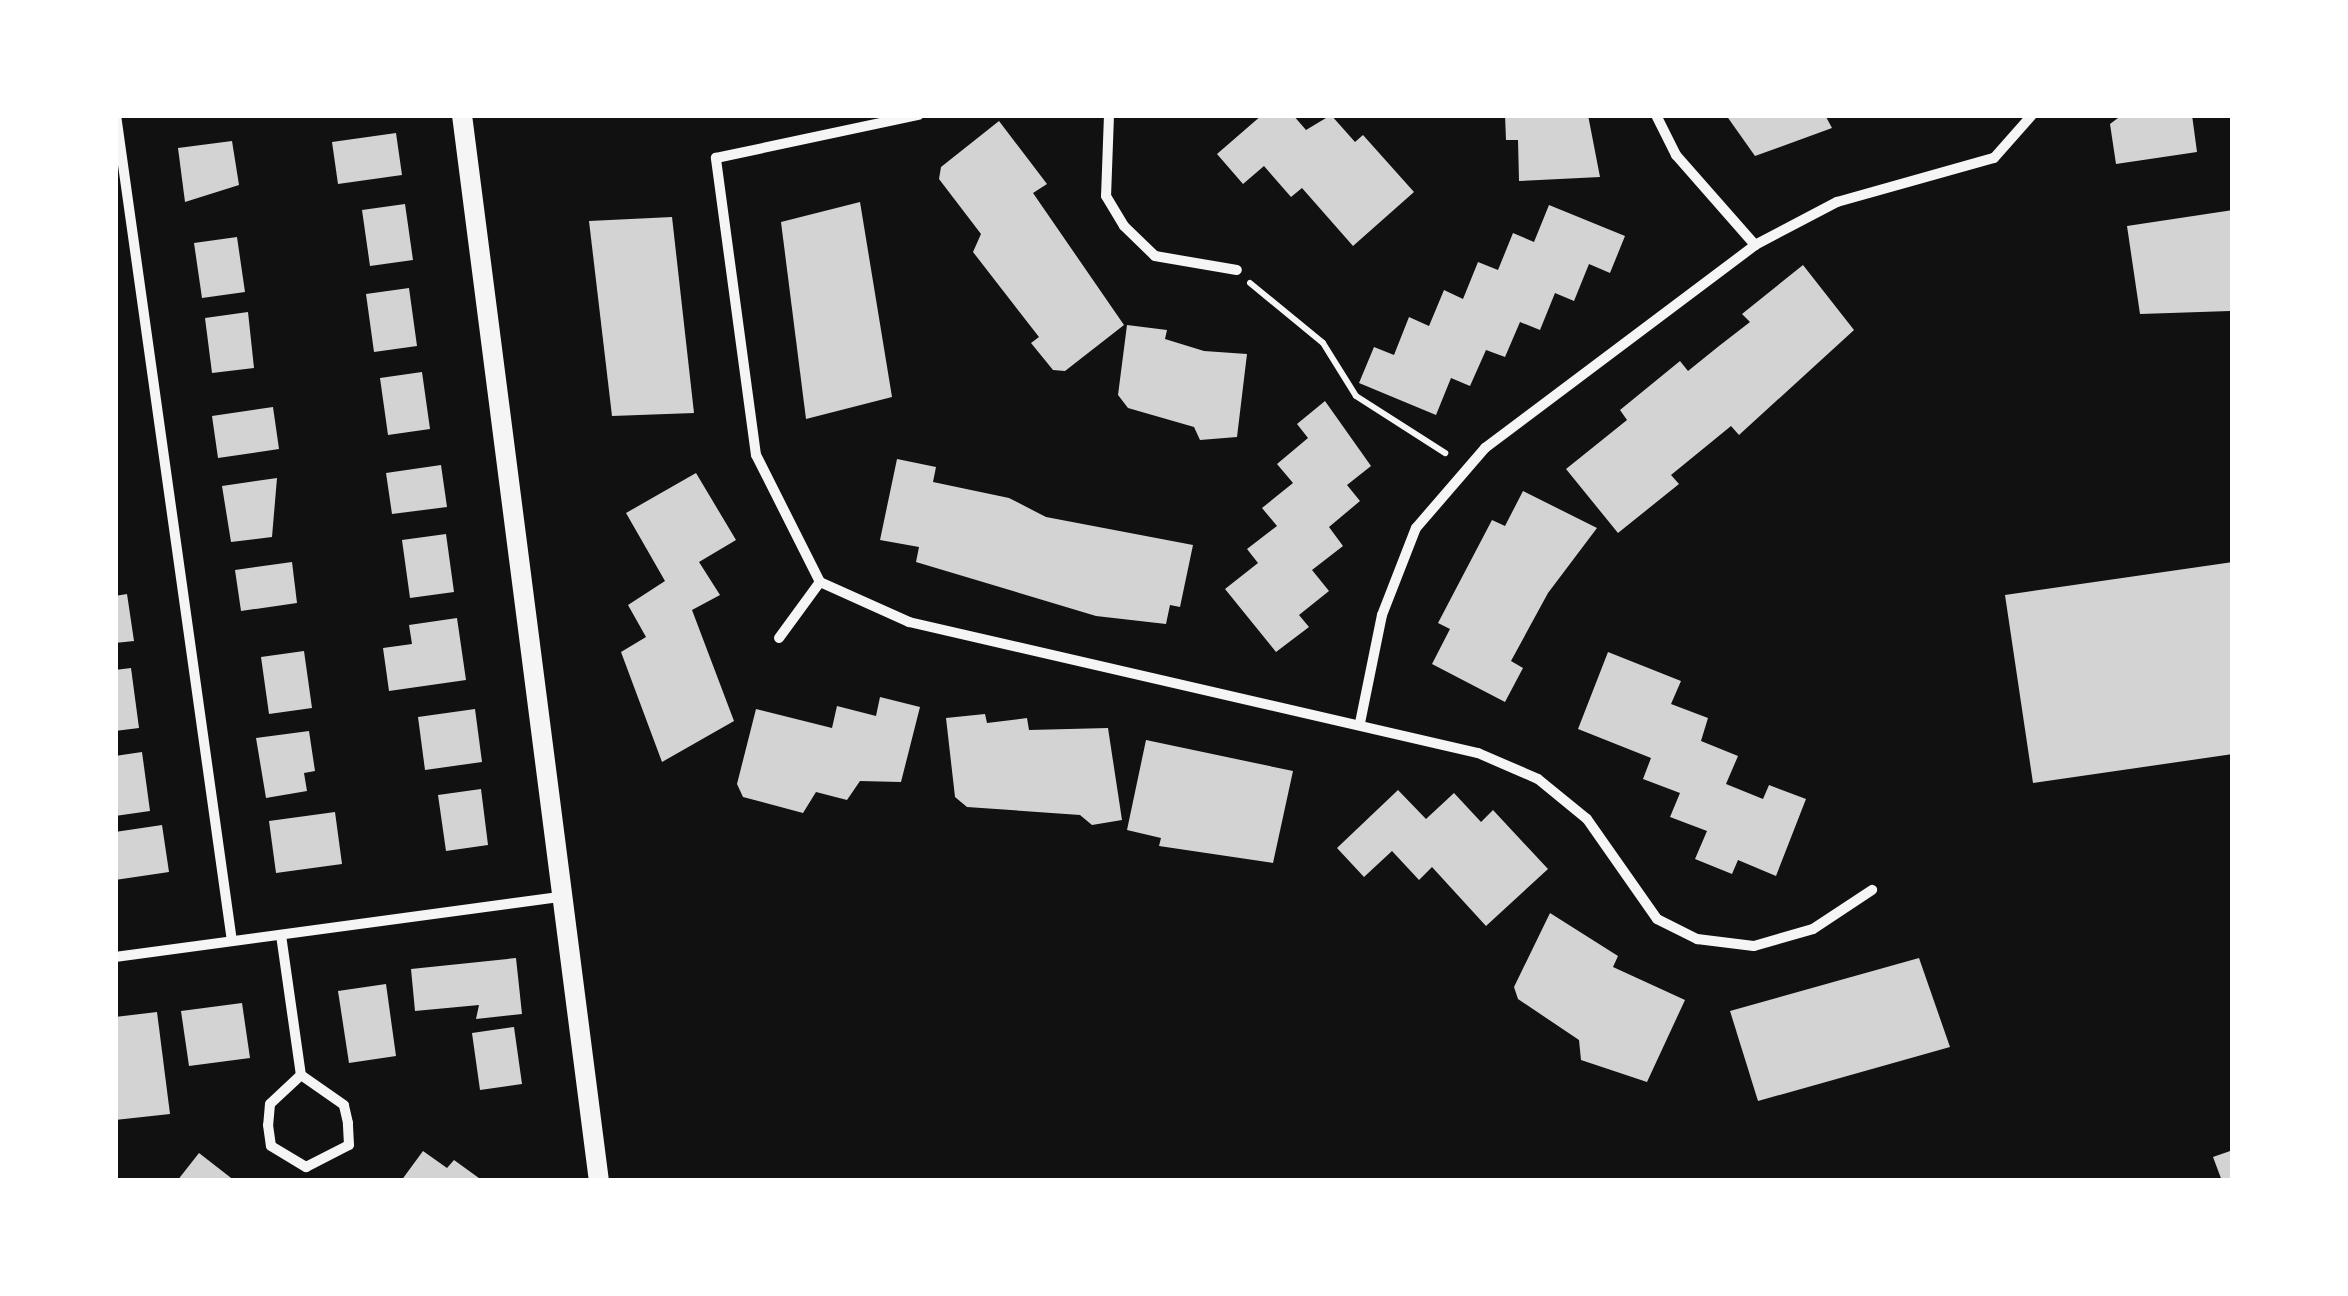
<!DOCTYPE html>
<style>
body{margin:0}
#map{position:relative;width:2348px;height:1296px;overflow:hidden;background:#111;font-family:"Times New Roman",serif}
div>[style]{position:absolute}
[style*='--x']{left:calc(var(--x)*1px);top:calc(var(--y)*1px);width:calc(var(--w)*1px);rotate:calc(var(--a)*1deg)}
.building>*{inset:0;background:#d3d3d3}
.path>*{height:6px;margin:-3px;padding:0 3px;transform-origin:3px;border-radius:3px;background:#f5f5f5}
.minor>*{height:10px;margin:-5px;padding:0 5px;transform-origin:5px;border-radius:5px;background:#f5f5f5}
.secondary>*{height:20px;margin:-10px;padding:0 10px;transform-origin:10px;border-radius:10px;background:#f5f5f5}
span{translate:-50% -50%;white-space:nowrap;text-align:center;line-height:1.15;-webkit-text-stroke:10px #fff;paint-order:stroke}
.frame{position:absolute;inset:0;border:118px solid #fff;pointer-events:none}
</style>
<div id="map">
<div class="building">
<div style="clip-path:polygon(1262px 115px,1293px 115px,1306px 130px,1331px 115px,1355px 142px,1363px 135px,1414px 192px,1353px 246px,1302px 188px,1291px 197px,1264px 166px,1243px 184px,1217px 154px)"></div>
<div style="clip-path:polygon(1505px 115px,1588px 115px,1600px 177px,1519px 181px,1518px 140px,1506px 140px)"></div>
<div style="clip-path:polygon(1726px 115px,1825px 115px,1832px 128px,1755px 156px)"></div>
<div style="clip-path:polygon(2122px 115px,2192px 115px,2197px 152px,2116px 164px,2110px 124px)"></div>
<div style="clip-path:polygon(999px 121px,1047px 184px,1033px 193px,1124px 325px,1065px 371px,1053px 370px,1031px 343px,1039px 337px,973px 252px,981px 234px,939px 179px,941px 167px)"></div>
<div style="clip-path:polygon(396px 133px,402px 175px,338px 184px,332px 142px)"></div>
<div style="clip-path:polygon(232px 141px,239px 185px,185px 202px,178px 148px)"></div>
<div style="clip-path:polygon(860px 202px,892px 397px,806px 419px,781px 222px)"></div>
<div style="clip-path:polygon(405px 204px,413px 260px,370px 266px,362px 210px)"></div>
<div style="clip-path:polygon(1549px 205px,1625px 236px,1610px 273px,1589px 264px,1574px 301px,1555px 293px,1540px 330px,1520px 322px,1505px 357px,1486px 350px,1470px 386px,1451px 378px,1436px 415px,1359px 383px,1374px 347px,1394px 355px,1409px 317px,1429px 326px,1444px 290px,1463px 299px,1478px 262px,1498px 270px,1513px 233px,1534px 242px)"></div>
<div style="clip-path:polygon(2233px 210px,2230px 311px,2140px 314px,2127px 226px)"></div>
<div style="clip-path:polygon(672px 217px,694px 413px,612px 416px,589px 221px)"></div>
<div style="clip-path:polygon(237px 237px,245px 292px,202px 298px,194px 243px)"></div>
<div style="clip-path:polygon(1803px 265px,1854px 330px,1739px 435px,1731px 426px,1671px 475px,1679px 484px,1618px 533px,1566px 469px,1627px 420px,1620px 410px,1680px 361px,1688px 371px,1719px 346px,1750px 322px,1742px 314px)"></div>
<div style="clip-path:polygon(409px 288px,417px 346px,374px 352px,366px 294px)"></div>
<div style="clip-path:polygon(248px 312px,254px 368px,212px 373px,205px 318px)"></div>
<div style="clip-path:polygon(1127px 325px,1167px 330px,1165px 339px,1204px 351px,1247px 354px,1237px 437px,1200px 440px,1194px 427px,1128px 408px,1118px 395px)"></div>
<div style="clip-path:polygon(422px 372px,430px 429px,388px 435px,380px 378px)"></div>
<div style="clip-path:polygon(1325px 401px,1371px 466px,1347px 485px,1360px 501px,1329px 527px,1343px 546px,1312px 570px,1329px 591px,1299px 615px,1309px 627px,1276px 652px,1225px 589px,1258px 563px,1247px 549px,1277px 526px,1262px 508px,1293px 483px,1277px 464px,1308px 438px,1297px 424px)"></div>
<div style="clip-path:polygon(273px 407px,279px 449px,218px 458px,212px 416px)"></div>
<div style="clip-path:polygon(897px 459px,936px 467px,933px 482px,1009px 498px,1046px 517px,1193px 545px,1180px 607px,1170px 605px,1166px 624px,1096px 616px,916px 562px,919px 547px,880px 540px)"></div>
<div style="clip-path:polygon(441px 465px,447px 507px,392px 514px,386px 473px)"></div>
<div style="clip-path:polygon(696px 473px,736px 540px,699px 562px,720px 595px,692px 610px,734px 721px,662px 762px,621px 652px,646px 637px,628px 605px,665px 581px,626px 513px)"></div>
<div style="clip-path:polygon(277px 478px,272px 537px,231px 542px,222px 486px)"></div>
<div style="clip-path:polygon(1523px 491px,1597px 528px,1548px 593px,1511px 661px,1523px 668px,1505px 702px,1432px 664px,1450px 629px,1438px 623px,1492px 520px,1505px 526px)"></div>
<div style="clip-path:polygon(446px 534px,454px 592px,410px 598px,402px 540px)"></div>
<div style="clip-path:polygon(292px 562px,297px 603px,241px 611px,235px 570px)"></div>
<div style="clip-path:polygon(2233px 562px,2233px 754px,2033px 783px,2005px 595px)"></div>
<div style="clip-path:polygon(127px 594px,134px 641px,115px 643px,115px 596px)"></div>
<div style="clip-path:polygon(457px 618px,466px 680px,389px 691px,383px 648px,412px 644px,409px 625px)"></div>
<div style="clip-path:polygon(304px 651px,312px 708px,269px 714px,261px 657px)"></div>
<div style="clip-path:polygon(1608px 652px,1681px 681px,1671px 704px,1708px 718px,1701px 741px,1738px 756px,1726px 784px,1763px 799px,1769px 785px,1806px 799px,1776px 876px,1738px 860px,1732px 874px,1695px 859px,1707px 831px,1670px 817px,1680px 793px,1643px 779px,1651px 758px,1578px 729px)"></div>
<div style="clip-path:polygon(131px 668px,139px 728px,115px 731px,115px 670px)"></div>
<div style="clip-path:polygon(880px 697px,920px 707px,901px 782px,860px 781px,847px 800px,816px 792px,803px 813px,743px 797px,737px 784px,756px 709px,832px 728px,837px 706px,876px 716px)"></div>
<div style="clip-path:polygon(475px 709px,482px 762px,425px 770px,418px 717px)"></div>
<div style="clip-path:polygon(985px 714px,987px 723px,1027px 718px,1029px 730px,1108px 728px,1122px 820px,1092px 825px,1080px 815px,967px 807px,955px 797px,946px 718px)"></div>
<div style="clip-path:polygon(309px 731px,315px 771px,304px 773px,307px 791px,266px 798px,256px 738px)"></div>
<div style="clip-path:polygon(1146px 740px,1293px 771px,1273px 863px,1159px 846px,1161px 838px,1127px 830px)"></div>
<div style="clip-path:polygon(142px 752px,150px 811px,115px 816px,115px 756px)"></div>
<div style="clip-path:polygon(481px 789px,488px 845px,446px 851px,438px 795px)"></div>
<div style="clip-path:polygon(1398px 790px,1426px 819px,1454px 793px,1481px 822px,1493px 810px,1548px 869px,1486px 926px,1432px 867px,1419px 880px,1392px 851px,1364px 877px,1337px 848px)"></div>
<div style="clip-path:polygon(335px 812px,342px 864px,276px 873px,269px 821px)"></div>
<div style="clip-path:polygon(162px 825px,169px 872px,115px 880px,115px 832px)"></div>
<div style="clip-path:polygon(1550px 913px,1618px 956px,1613px 967px,1685px 1000px,1647px 1082px,1581px 1060px,1579px 1040px,1518px 999px,1514px 987px)"></div>
<div style="clip-path:polygon(516px 958px,522px 1014px,476px 1019px,479px 1005px,415px 1011px,411px 969px)"></div>
<div style="clip-path:polygon(1919px 958px,1950px 1047px,1758px 1101px,1730px 1011px)"></div>
<div style="clip-path:polygon(386px 984px,396px 1056px,349px 1063px,338px 991px)"></div>
<div style="clip-path:polygon(242px 1003px,250px 1058px,189px 1066px,181px 1011px)"></div>
<div style="clip-path:polygon(157px 1012px,170px 1114px,115px 1120px,115px 1017px)"></div>
<div style="clip-path:polygon(514px 1027px,522px 1084px,480px 1090px,472px 1033px)"></div>
<div style="clip-path:polygon(2233px 1150px,2233px 1181px,2222px 1181px,2213px 1157px)"></div>
<div style="clip-path:polygon(423px 1151px,447px 1168px,454px 1160px,483px 1181px,401px 1181px)"></div>
<div style="clip-path:polygon(199px 1153px,235px 1181px,177px 1181px)"></div>
</div>
<div class="path">
<div style="--x:1250;--y:283;--w:94;--a:39.4"></div>
<div style="--x:1323;--y:343;--w:62;--a:58.1"></div>
<div style="--x:1356;--y:396;--w:106;--a:32.6"></div>
</div>
<div class="minor">
<div style="--x:116;--y:115;--w:834;--a:82.01"></div>
<div style="--x:1109;--y:115;--w:81;--a:92.1"></div>
<div style="--x:1106;--y:196;--w:35;--a:59"></div>
<div style="--x:1124;--y:226;--w:43;--a:44.1"></div>
<div style="--x:1155;--y:256;--w:83;--a:9.7"></div>
<div style="--x:1656;--y:115;--w:45;--a:63.4"></div>
<div style="--x:1676;--y:155;--w:120;--a:48.7"></div>
<div style="--x:820;--y:582;--w:142;--a:-116.7"></div>
<div style="--x:756;--y:455;--w:300;--a:-97.7"></div>
<div style="--x:716;--y:158;--w:207;--a:-12"></div>
<div style="--x:779;--y:638;--w:69;--a:-53.8"></div>
<div style="--x:820;--y:582;--w:98;--a:24.2"></div>
<div style="--x:909;--y:622;--w:584;--a:12.97"></div>
<div style="--x:1478;--y:753;--w:65;--a:23.4"></div>
<div style="--x:1538;--y:779;--w:63;--a:39.2"></div>
<div style="--x:1587;--y:819;--w:122;--a:55"></div>
<div style="--x:1657;--y:919;--w:45;--a:26.6"></div>
<div style="--x:1697;--y:939;--w:57;--a:7"></div>
<div style="--x:1754;--y:946;--w:61;--a:-16.1"></div>
<div style="--x:1813;--y:929;--w:71;--a:-33.5"></div>
<div style="--x:1360;--y:723;--w:110;--a:-78.5"></div>
<div style="--x:1382;--y:615;--w:93;--a:-68.7"></div>
<div style="--x:1416;--y:528;--w:106;--a:-49.2"></div>
<div style="--x:1485;--y:448;--w:338;--a:-36.9"></div>
<div style="--x:1755;--y:245;--w:93;--a:-27.7"></div>
<div style="--x:1837;--y:202;--w:163;--a:-15.7"></div>
<div style="--x:1994;--y:158;--w:57;--a:-48.5"></div>
<div style="--x:281;--y:935;--w:141;--a:81.9"></div>
<div style="--x:301;--y:1075;--w:42;--a:136.9"></div>
<div style="--x:270;--y:1104;--w:21;--a:95"></div>
<div style="--x:268;--y:1125;--w:21;--a:82"></div>
<div style="--x:271;--y:1146;--w:41;--a:31"></div>
<div style="--x:306;--y:1167;--w:48;--a:-27.1"></div>
<div style="--x:349;--y:1145;--w:22;--a:-93"></div>
<div style="--x:348;--y:1123;--w:18;--a:-103"></div>
<div style="--x:344;--y:1105;--w:52;--a:-145.1"></div>
<div style="--x:115;--y:957;--w:450;--a:-7.7"></div>
</div>
<div class="secondary">
<div style="--x:462;--y:115;--w:1075;--a:82.68"></div>
</div>
<div class="frame"></div>
</div>
